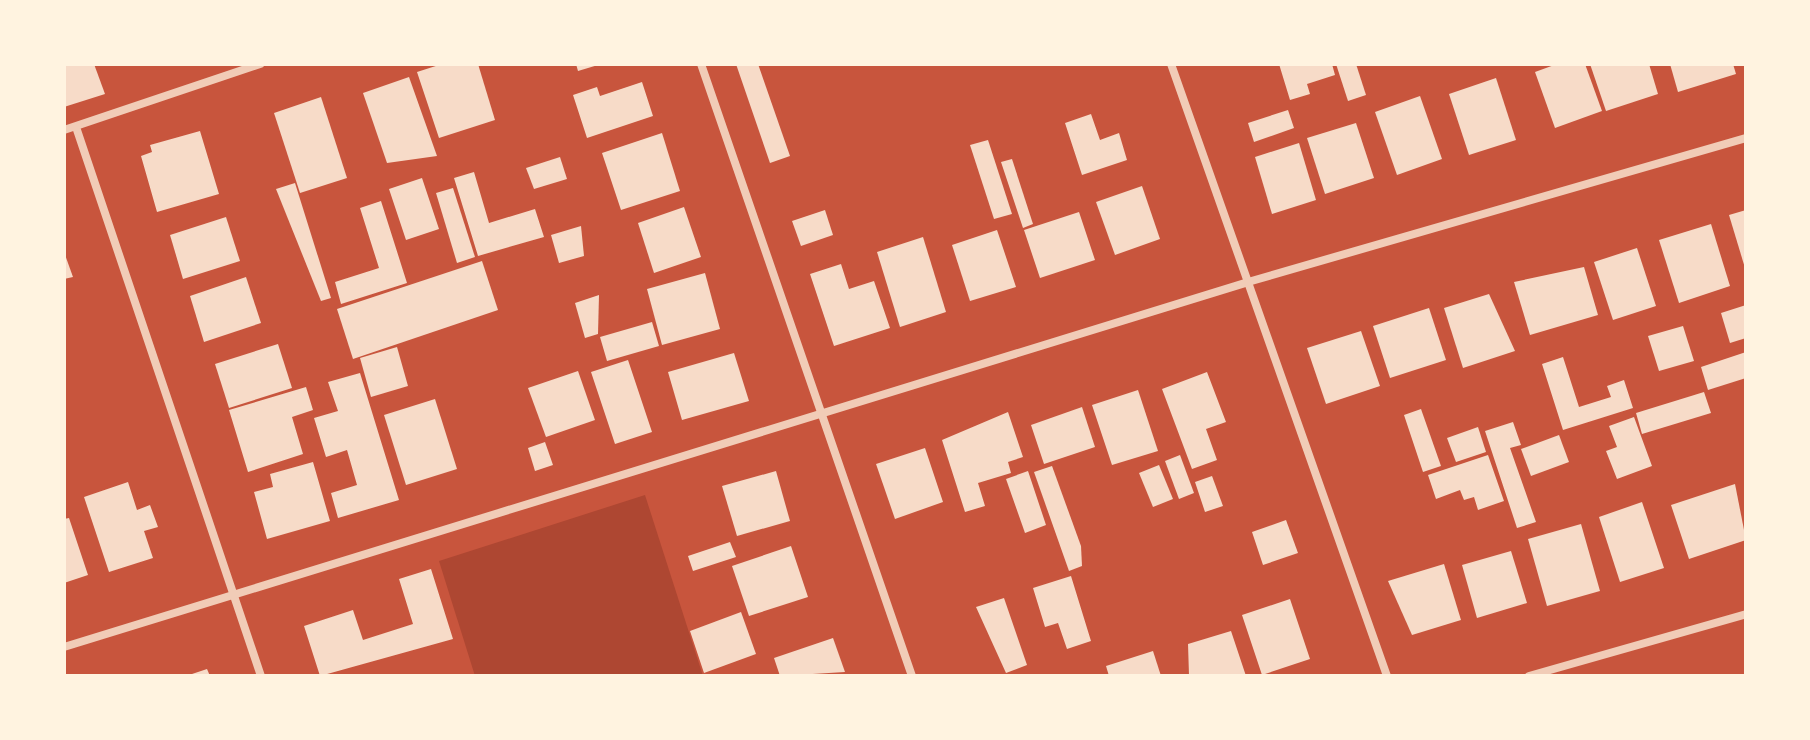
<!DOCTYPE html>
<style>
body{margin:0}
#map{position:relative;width:1810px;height:740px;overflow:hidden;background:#c8553d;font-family:"DejaVu Sans",sans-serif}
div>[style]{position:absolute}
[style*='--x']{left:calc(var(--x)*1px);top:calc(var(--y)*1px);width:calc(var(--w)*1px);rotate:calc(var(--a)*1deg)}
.green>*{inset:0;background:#ae4732}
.building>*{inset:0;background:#f7dbc8}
.minor>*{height:8px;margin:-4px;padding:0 4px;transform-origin:4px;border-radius:4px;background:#f1ccb7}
span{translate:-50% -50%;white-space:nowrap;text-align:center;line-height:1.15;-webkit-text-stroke:6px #fff3e0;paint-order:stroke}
.frame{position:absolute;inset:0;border:66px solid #fff3e0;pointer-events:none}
</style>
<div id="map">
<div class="green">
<div style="clip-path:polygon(645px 495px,703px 676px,475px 676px,439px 561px)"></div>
</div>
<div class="building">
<div style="clip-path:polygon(64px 64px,94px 64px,105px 94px,64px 107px)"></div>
<div style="clip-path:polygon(442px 64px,478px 64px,495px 120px,439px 138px,417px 72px)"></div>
<div style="clip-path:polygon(576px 64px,598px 64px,598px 65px,578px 71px)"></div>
<div style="clip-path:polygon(736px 64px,758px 64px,790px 156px,770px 163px)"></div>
<div style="clip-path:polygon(1279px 64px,1332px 64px,1335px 75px,1307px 84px,1310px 94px,1290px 100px)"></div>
<div style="clip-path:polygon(1336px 64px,1356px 64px,1366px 95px,1348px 101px)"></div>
<div style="clip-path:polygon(1557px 64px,1585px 64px,1602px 111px,1555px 128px,1535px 72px)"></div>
<div style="clip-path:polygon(1590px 64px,1649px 64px,1658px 94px,1606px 111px)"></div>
<div style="clip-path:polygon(1670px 64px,1733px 64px,1736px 74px,1678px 92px)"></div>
<div style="clip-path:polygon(409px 77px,437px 156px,387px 163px,363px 93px)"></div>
<div style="clip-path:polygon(1496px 78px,1516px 140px,1469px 155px,1449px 94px)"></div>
<div style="clip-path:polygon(642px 82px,653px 116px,587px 138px,573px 95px,597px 87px,600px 96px)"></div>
<div style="clip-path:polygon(1420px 96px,1442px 159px,1397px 175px,1375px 112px)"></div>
<div style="clip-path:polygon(321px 97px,347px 178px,300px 193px,274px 113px)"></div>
<div style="clip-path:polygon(1288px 110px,1294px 128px,1254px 142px,1248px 123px)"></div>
<div style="clip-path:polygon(1091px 114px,1100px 140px,1119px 133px,1127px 160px,1082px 175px,1065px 123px)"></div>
<div style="clip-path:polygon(1356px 123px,1374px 178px,1325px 194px,1307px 138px)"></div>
<div style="clip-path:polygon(200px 131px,219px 194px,157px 212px,141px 156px,152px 152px,150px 145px)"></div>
<div style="clip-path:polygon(662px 133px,680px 191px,621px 210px,602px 153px)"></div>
<div style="clip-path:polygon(988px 140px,1012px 214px,994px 219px,970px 145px)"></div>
<div style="clip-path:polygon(1299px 143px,1316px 200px,1272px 214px,1255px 157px)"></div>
<div style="clip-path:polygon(560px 157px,567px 179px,534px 189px,526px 168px)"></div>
<div style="clip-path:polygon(1012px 159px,1033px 224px,1023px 228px,1001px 162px)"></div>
<div style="clip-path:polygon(474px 172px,489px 223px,535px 209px,544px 237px,478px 256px,454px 178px)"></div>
<div style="clip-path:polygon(422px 178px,439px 229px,406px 240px,389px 189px)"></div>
<div style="clip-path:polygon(295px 183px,331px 298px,321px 301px,276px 189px)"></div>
<div style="clip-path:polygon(1142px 186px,1160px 239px,1115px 255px,1096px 202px)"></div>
<div style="clip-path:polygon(453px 188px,475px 257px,457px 263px,436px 193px)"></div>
<div style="clip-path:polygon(381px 201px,407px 283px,341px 304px,335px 282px,379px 268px,360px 208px)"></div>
<div style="clip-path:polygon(684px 207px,701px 257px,654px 273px,638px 223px)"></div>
<div style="clip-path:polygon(825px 210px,833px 235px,801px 246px,792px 221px)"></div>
<div style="clip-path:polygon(1746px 210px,1746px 268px,1745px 268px,1729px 215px)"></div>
<div style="clip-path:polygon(1079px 212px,1095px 260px,1040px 278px,1024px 230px)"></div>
<div style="clip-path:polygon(226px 217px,240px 261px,183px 279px,170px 235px)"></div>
<div style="clip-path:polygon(1711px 224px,1730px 286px,1679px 303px,1659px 240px)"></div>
<div style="clip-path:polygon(581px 226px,584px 256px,559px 263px,551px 235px)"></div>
<div style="clip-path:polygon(997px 230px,1016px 287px,970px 301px,952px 245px)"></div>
<div style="clip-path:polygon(923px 237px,946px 312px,900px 327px,877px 252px)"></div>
<div style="clip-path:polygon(1637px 248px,1656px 306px,1613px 320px,1594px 262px)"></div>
<div style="clip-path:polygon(64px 252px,73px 277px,64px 279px)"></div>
<div style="clip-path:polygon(482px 261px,498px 310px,353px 359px,337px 309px)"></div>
<div style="clip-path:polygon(841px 264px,849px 289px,874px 281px,890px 328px,834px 346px,810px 274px)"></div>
<div style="clip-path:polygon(1584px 267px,1598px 315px,1530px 335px,1514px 282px)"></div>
<div style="clip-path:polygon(705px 273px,720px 329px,662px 345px,647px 289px)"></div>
<div style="clip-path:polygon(246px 277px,261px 323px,204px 342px,190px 296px)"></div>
<div style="clip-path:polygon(1489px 294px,1515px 351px,1463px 368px,1444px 308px)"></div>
<div style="clip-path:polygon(599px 295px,598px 334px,585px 338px,575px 303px)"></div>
<div style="clip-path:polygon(1746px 305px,1746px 338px,1730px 343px,1721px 313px)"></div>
<div style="clip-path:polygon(1429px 308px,1446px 360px,1390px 378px,1373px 326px)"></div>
<div style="clip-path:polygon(652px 322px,659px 346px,607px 361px,600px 337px)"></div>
<div style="clip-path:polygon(1683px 326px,1694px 361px,1659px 371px,1648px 336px)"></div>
<div style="clip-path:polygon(1361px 331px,1380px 386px,1326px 404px,1307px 348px)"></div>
<div style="clip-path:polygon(278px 344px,292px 388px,229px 408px,215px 364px)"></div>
<div style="clip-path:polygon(397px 347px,408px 386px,371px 397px,360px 358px)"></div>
<div style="clip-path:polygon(1746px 352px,1746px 378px,1708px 390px,1701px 367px)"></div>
<div style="clip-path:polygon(734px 353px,749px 401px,682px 420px,668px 372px)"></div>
<div style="clip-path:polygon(1563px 357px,1579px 407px,1611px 397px,1607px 386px,1624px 380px,1633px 408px,1563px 430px,1542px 364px)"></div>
<div style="clip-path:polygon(628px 360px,652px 432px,615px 444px,591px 372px)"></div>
<div style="clip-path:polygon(578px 371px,595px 420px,546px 437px,528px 388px)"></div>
<div style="clip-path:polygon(1207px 372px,1226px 422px,1206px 429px,1217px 460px,1192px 469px,1162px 389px)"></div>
<div style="clip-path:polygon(360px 373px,399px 500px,338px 518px,331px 493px,357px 485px,347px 450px,326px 457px,314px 418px,338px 411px,328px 382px)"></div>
<div style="clip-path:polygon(306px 387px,313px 410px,292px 417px,303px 454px,248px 472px,229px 410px)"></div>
<div style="clip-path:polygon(1138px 390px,1158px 451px,1112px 465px,1092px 405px)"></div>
<div style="clip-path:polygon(1704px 392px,1711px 413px,1642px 434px,1636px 413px)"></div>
<div style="clip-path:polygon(435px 399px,457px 469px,406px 485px,384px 415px)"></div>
<div style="clip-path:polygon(1082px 407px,1095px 447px,1044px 464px,1031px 425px)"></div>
<div style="clip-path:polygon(1421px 409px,1441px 466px,1423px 472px,1404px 415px)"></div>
<div style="clip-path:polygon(1008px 412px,1023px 457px,1008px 462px,1011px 473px,978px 483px,985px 506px,965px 512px,942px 440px)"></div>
<div style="clip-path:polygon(1634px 417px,1652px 466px,1617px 479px,1606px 451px,1617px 447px,1609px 426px)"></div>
<div style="clip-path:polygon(1513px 422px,1521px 445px,1510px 448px,1536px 522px,1517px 528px,1485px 431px)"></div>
<div style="clip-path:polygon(1478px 427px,1486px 452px,1456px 462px,1447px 438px)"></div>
<div style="clip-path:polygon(1559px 435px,1569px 462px,1531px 476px,1521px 449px)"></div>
<div style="clip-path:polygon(545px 442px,553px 465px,535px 471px,528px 448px)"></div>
<div style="clip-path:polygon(925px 448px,943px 502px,895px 519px,876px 464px)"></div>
<div style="clip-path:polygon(1180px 455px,1194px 493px,1179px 499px,1165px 461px)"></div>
<div style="clip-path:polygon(1488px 455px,1504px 501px,1478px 510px,1474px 497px,1464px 500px,1460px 490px,1436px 499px,1428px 475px)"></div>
<div style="clip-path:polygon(313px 462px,330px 521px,267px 539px,254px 492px,273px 487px,270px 474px)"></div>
<div style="clip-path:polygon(1159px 465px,1173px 499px,1153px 507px,1139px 473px)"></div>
<div style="clip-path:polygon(1052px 466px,1081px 546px,1082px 566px,1069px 571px,1034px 472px)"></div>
<div style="clip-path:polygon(776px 471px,790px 521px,737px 536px,722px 486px)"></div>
<div style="clip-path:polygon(1028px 471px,1046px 525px,1025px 533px,1006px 479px)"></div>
<div style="clip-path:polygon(1212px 476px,1223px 506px,1205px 512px,1195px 482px)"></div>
<div style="clip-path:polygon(128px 482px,137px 510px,150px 505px,158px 527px,144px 531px,153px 558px,109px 572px,84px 497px)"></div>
<div style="clip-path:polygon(1735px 484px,1746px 540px,1689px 559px,1671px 505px)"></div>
<div style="clip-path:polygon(1642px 502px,1664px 568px,1620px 582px,1599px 517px)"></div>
<div style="clip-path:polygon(69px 518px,88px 575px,64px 583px,64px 519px)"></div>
<div style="clip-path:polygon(1286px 520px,1298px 553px,1263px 565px,1252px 532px)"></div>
<div style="clip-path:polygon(1581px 524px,1600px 591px,1547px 606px,1528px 539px)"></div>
<div style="clip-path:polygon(730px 542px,736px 557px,693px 571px,688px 556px)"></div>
<div style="clip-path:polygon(791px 546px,808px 597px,749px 616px,732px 566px)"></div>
<div style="clip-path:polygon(1511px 551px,1527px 603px,1477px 618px,1462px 565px)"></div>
<div style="clip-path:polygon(1444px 564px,1461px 620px,1412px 635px,1388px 581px)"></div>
<div style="clip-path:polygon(431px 569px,453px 639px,320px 676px,304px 626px,353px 610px,363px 640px,413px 624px,399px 579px)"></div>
<div style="clip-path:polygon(1071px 576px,1091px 641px,1067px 649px,1058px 623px,1045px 627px,1033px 588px)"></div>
<div style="clip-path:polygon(1004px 598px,1027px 665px,1006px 673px,976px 607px)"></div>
<div style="clip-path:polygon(1290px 599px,1310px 659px,1262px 675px,1242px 615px)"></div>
<div style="clip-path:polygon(741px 612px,756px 654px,704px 673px,690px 631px)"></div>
<div style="clip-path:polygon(1231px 631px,1246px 676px,1189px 676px,1188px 644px)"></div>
<div style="clip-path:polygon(833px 638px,845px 672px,780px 676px,774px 658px)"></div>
<div style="clip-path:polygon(1153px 651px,1161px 676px,1109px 676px,1106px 666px)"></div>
<div style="clip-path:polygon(207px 669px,210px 676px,189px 676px,189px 675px)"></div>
</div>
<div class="minor">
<div style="--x:701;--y:64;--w:647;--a:70.98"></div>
<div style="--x:1171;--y:64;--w:649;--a:70.56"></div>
<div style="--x:76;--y:127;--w:579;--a:71.38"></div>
<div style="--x:64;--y:130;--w:207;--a:-18.6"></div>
<div style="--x:64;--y:647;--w:1239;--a:-17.13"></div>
<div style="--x:1248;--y:282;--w:518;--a:-16.13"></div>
<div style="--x:1529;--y:676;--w:226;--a:-15.9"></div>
</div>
<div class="frame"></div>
</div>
